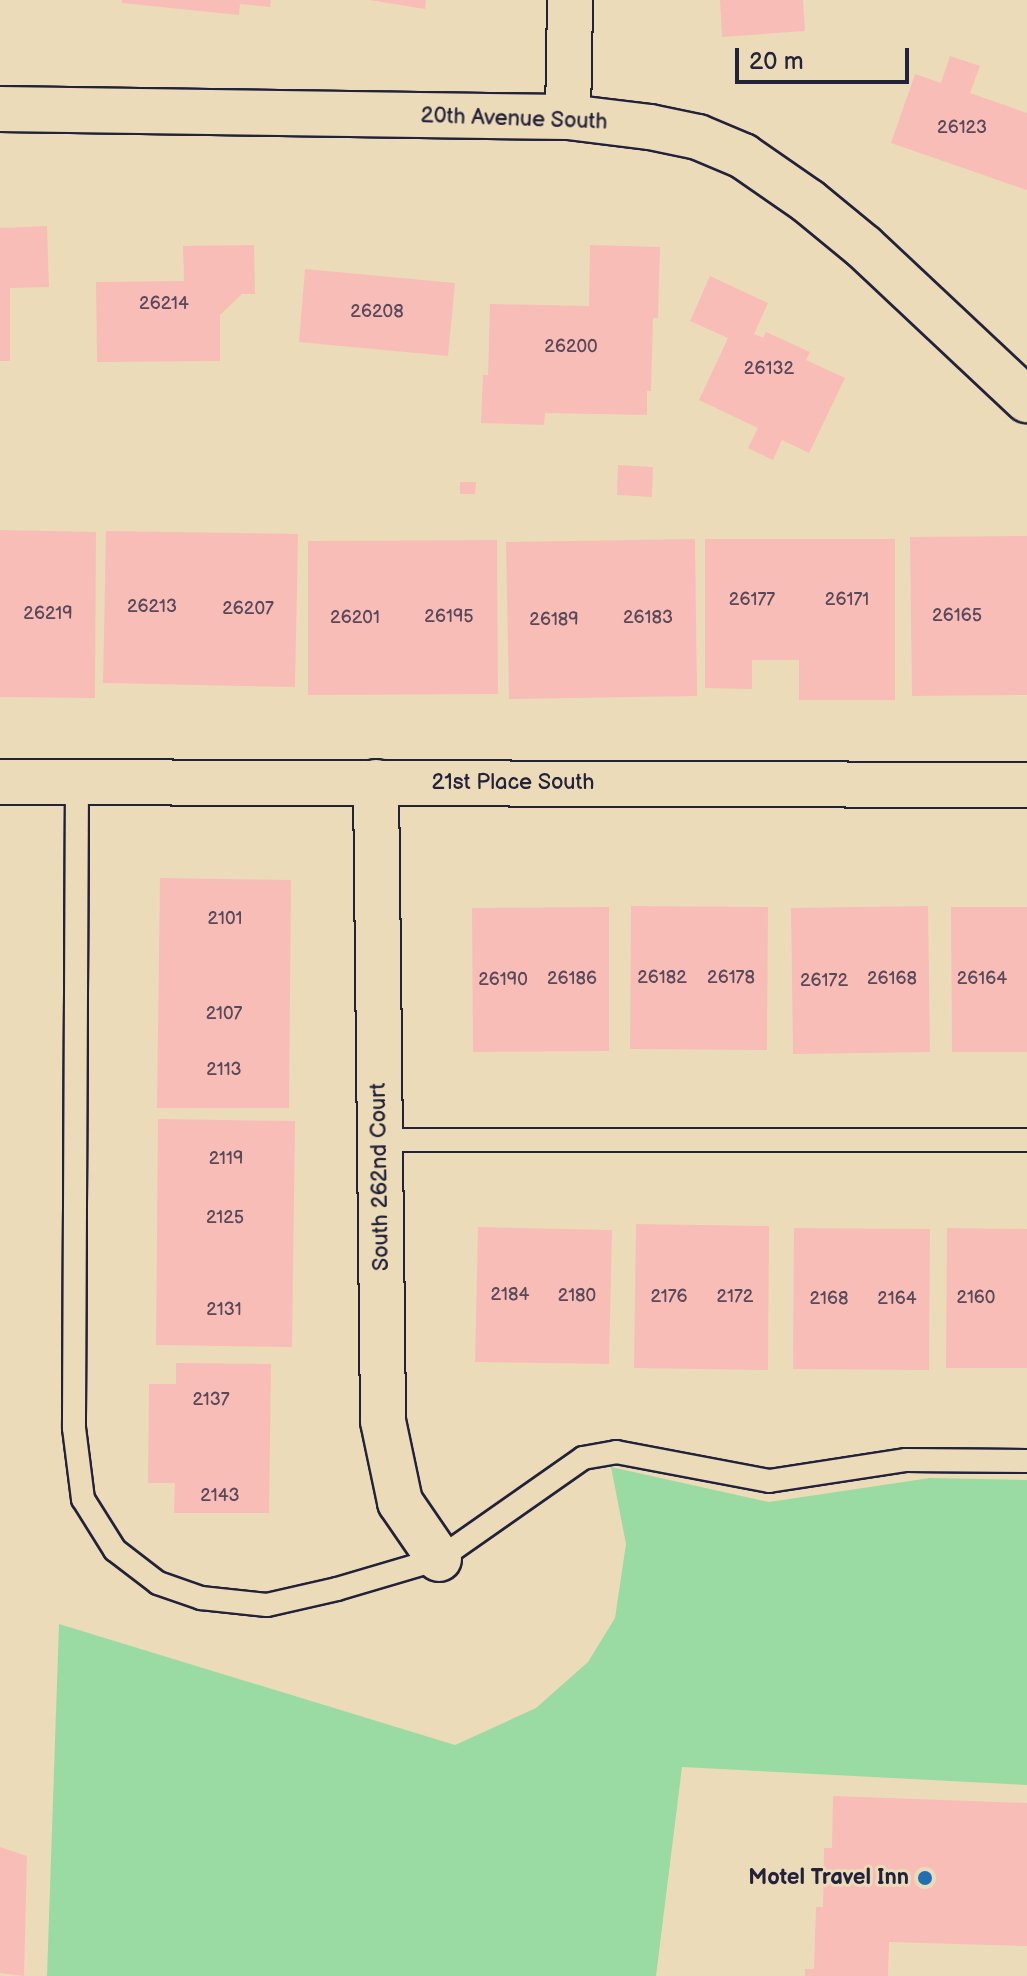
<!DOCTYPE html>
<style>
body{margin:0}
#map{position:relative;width:1027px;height:1976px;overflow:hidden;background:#ecdbb8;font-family:"Balsamiq Sans",sans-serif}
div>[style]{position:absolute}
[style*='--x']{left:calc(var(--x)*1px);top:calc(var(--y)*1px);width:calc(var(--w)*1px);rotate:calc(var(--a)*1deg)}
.green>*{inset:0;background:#9adba4}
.building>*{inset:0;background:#f9bdb7}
.roads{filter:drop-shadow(2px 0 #22223b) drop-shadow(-2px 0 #22223b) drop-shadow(0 2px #22223b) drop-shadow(0 -2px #22223b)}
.service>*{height:22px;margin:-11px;padding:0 11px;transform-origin:11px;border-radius:11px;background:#ecdbb8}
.minor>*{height:44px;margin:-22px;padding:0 22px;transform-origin:22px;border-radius:22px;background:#ecdbb8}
.dots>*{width:22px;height:22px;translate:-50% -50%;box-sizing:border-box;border:4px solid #ecdbb8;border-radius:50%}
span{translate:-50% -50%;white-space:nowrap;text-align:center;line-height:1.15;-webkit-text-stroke:6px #ecdbb8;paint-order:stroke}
.number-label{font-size:18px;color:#58495a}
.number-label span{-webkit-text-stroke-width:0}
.street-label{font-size:22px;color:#22223b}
.poi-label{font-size:22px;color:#22223b;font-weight:700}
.right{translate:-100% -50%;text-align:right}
.scale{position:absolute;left:735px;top:48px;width:174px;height:36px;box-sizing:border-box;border:4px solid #22223b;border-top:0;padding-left:10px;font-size:24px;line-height:28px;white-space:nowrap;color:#22223b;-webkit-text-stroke:6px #ecdbb8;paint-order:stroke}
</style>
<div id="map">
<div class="green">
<div style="clip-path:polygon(611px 1467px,769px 1502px,930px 1478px,1027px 1480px,1027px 1785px,682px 1767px,656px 1976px,47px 1976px,59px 1624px,455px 1745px,536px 1708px,588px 1662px,615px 1618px,626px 1544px)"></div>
</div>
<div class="building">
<div style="clip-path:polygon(122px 0,271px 0,270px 7px,240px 4px,239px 15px,122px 3px)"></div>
<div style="clip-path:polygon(370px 0,426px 0,425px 9px)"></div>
<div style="clip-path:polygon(720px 0,803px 0,805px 31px,722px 37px)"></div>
<div style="clip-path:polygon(950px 56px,980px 66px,970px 93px,1027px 113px,1027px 190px,891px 143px,915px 74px,941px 83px)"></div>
<div style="clip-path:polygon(47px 226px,49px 287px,10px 288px,10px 361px,0 361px,0 228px)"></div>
<div style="clip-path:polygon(254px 245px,255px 294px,242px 294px,220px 315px,220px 361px,97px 362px,96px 282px,184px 281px,183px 246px)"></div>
<div style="clip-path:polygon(590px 245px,660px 247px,658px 318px,653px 318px,651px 391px,647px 391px,647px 415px,545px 413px,544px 425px,481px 423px,483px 375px,488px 375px,490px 304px,589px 306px)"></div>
<div style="clip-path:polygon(305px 269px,455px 283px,448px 356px,299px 342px)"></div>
<div style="clip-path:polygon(710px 276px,768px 303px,754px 334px,763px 338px,766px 332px,810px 352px,806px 360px,845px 378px,809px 453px,782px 440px,773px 460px,748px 448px,758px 428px,699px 400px,728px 338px,690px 321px)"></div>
<div style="clip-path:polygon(618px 465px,653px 467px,652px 497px,617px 495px)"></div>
<div style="clip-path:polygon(460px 482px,476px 482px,475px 494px,460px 494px)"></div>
<div style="clip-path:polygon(0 530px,96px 532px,95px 698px,0 697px)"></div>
<div style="clip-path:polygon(106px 531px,298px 534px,295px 687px,103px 683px)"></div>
<div style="clip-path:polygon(1027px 536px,1027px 695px,912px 696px,910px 537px)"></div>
<div style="clip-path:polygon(695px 539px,697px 696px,509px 699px,506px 542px)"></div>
<div style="clip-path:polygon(705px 539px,895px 539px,895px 700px,799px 700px,799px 660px,752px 660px,752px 689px,705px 688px)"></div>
<div style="clip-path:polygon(497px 540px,498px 694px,308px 695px,308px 541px)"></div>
<div style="clip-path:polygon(160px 878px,291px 880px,289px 1108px,157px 1108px)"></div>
<div style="clip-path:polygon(631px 906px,768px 907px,767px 1050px,630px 1049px)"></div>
<div style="clip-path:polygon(928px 906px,930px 1052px,793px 1054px,791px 908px)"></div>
<div style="clip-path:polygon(609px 907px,609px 1051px,473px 1052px,472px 908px)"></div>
<div style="clip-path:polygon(951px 907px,1027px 907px,1027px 1052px,952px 1052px)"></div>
<div style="clip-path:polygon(158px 1119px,295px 1121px,292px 1347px,156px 1345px)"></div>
<div style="clip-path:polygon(636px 1224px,769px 1226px,768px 1370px,634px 1368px)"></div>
<div style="clip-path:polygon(478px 1227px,612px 1230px,609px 1364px,475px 1362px)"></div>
<div style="clip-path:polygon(794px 1228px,930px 1229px,929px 1370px,793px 1369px)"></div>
<div style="clip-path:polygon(947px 1228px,1027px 1229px,1027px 1368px,946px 1368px)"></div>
<div style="clip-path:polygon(176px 1363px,271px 1364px,269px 1513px,174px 1513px,175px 1483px,148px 1483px,149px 1384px,176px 1384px)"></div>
<div style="clip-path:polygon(833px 1796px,1027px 1803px,1027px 1946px,889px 1942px,888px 1976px,805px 1976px,805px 1969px,814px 1969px,816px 1907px,823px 1907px,824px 1848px,832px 1848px)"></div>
<div style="clip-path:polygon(0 1847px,27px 1856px,24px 1976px,0 1973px)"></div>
</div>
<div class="roads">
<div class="service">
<div style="--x:77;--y:781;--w:647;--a:90.27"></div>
<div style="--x:74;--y:1428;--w:72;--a:82.8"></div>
<div style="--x:83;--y:1499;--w:60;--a:57.9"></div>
<div style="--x:115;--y:1550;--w:54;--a:37.5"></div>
<div style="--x:158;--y:1583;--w:46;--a:19.2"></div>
<div style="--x:201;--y:1598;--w:66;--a:6.1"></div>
<div style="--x:267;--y:1605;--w:72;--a:-12.9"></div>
<div style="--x:337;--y:1589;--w:106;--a:-16.4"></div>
<div style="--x:439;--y:1559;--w:176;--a:-35"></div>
<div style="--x:583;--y:1458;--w:34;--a:-10"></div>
<div style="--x:616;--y:1452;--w:156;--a:10.7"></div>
<div style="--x:769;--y:1481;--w:139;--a:-8.7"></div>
<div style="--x:906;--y:1460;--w:121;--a:0.5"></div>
<div style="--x:380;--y:1140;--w:647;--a:0"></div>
</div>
<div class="minor">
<div style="--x:0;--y:109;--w:568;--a:0.81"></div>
<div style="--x:568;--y:117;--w:83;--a:7"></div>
<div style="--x:650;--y:127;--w:49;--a:11.8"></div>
<div style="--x:698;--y:137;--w:49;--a:22.9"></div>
<div style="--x:743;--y:156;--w:79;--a:34.7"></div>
<div style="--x:808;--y:201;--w:72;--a:39.4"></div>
<div style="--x:864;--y:247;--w:224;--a:43.2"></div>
<div style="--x:568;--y:117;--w:117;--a:-89"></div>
<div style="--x:0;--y:782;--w:1027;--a:0.17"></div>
<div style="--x:376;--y:782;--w:639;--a:89.37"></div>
<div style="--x:383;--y:1421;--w:83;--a:78.1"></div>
<div style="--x:400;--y:1502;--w:69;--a:55.6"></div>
</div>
</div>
<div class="dots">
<div style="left:925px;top:1878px;background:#1f6fb2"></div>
</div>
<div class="number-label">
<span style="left:962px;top:128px">26123</span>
<span style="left:164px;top:304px">26214</span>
<span style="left:377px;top:312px">26208</span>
<span style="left:571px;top:347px">26200</span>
<span style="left:769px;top:369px">26132</span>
<span style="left:752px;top:600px">26177</span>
<span style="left:847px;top:600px">26171</span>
<span style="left:152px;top:607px">26213</span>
<span style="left:248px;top:609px">26207</span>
<span style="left:48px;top:614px">26219</span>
<span style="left:957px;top:616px">26165</span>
<span style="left:449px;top:617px">26195</span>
<span style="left:355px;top:618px">26201</span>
<span style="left:648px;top:618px">26183</span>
<span style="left:554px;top:620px">26189</span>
<span style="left:225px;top:919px">2101</span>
<span style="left:662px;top:978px">26182</span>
<span style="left:731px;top:978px">26178</span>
<span style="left:572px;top:979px">26186</span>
<span style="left:892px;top:979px">26168</span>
<span style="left:982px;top:979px">26164</span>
<span style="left:503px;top:980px">26190</span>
<span style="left:824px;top:981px">26172</span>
<span style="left:224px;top:1014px">2107</span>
<span style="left:224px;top:1070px">2113</span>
<span style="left:226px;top:1159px">2119</span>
<span style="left:225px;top:1218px">2125</span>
<span style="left:510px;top:1295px">2184</span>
<span style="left:577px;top:1296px">2180</span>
<span style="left:669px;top:1297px">2176</span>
<span style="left:735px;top:1297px">2172</span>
<span style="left:976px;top:1298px">2160</span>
<span style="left:829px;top:1299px">2168</span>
<span style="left:897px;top:1299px">2164</span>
<span style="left:224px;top:1310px">2131</span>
<span style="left:211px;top:1400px">2137</span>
<span style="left:220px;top:1496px">2143</span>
</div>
<div class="street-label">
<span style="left:514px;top:119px;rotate:2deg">20th Avenue South</span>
<span style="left:513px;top:783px">21st Place South</span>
<span style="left:380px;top:1177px;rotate:-91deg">South 262nd Court</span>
</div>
<div class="poi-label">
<span class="right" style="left:909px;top:1878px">Motel Travel Inn</span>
</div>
<div class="scale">20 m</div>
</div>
